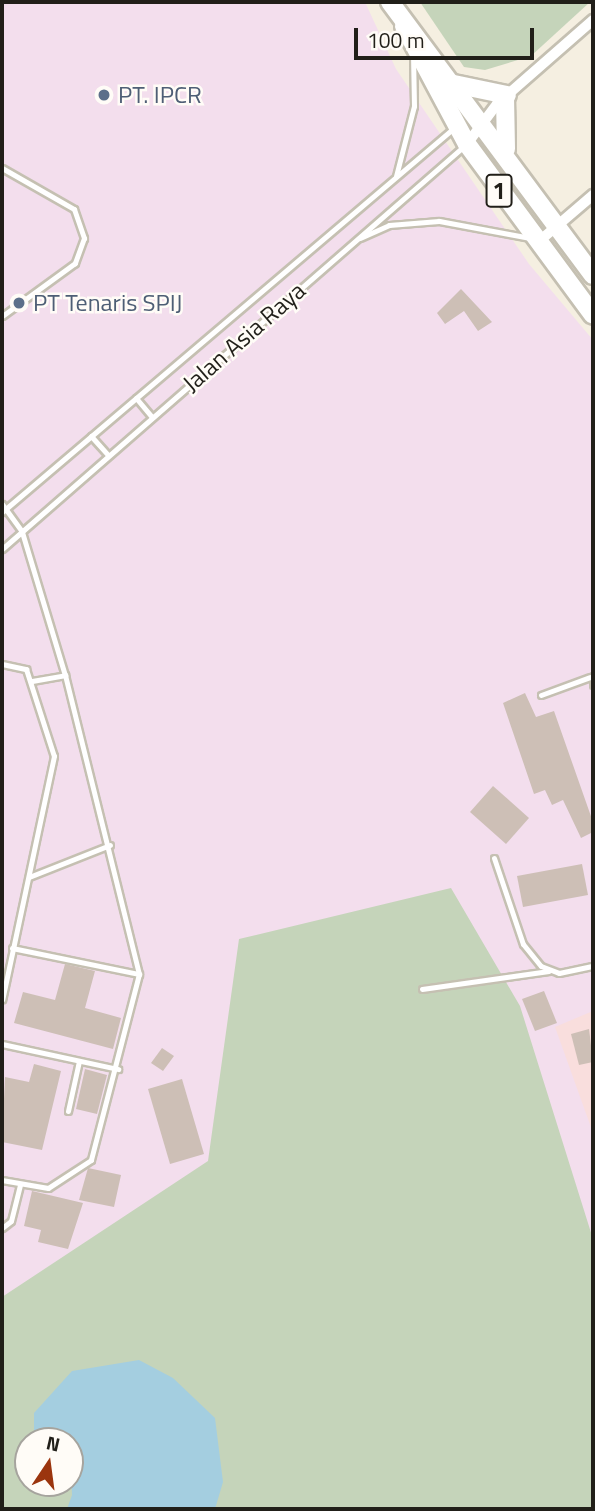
<!DOCTYPE html>
<style>
body{margin:0}
#map{position:relative;width:595px;height:1511px;overflow:hidden;background:#f5efe1;font-family:"Titillium Web",sans-serif}
div>[style]{position:absolute}
[style*='--x']{left:calc(var(--x)*1px);top:calc(var(--y)*1px);width:calc(var(--w)*1px);rotate:calc(var(--a)*1deg)}
.industrial>*{inset:0;background:#f3deed}
.education>*{inset:0;background:#f9dedd}
.green>*{inset:0;background:#c5d4ba}
.water>*{inset:0;background:#a4cee0}
.building>*{inset:0;background:#cdbfb6}
.roads{filter:drop-shadow(2px 0 #c5c0b2) drop-shadow(-2px 0 #c5c0b2) drop-shadow(0 2px #c5c0b2) drop-shadow(0 -2px #c5c0b2)}
.service>*{height:5px;margin:-2.5px;padding:0 2.5px;transform-origin:2.5px;border-radius:2.5px;background:#fff}
.minor>*{height:10px;margin:-5px;padding:0 5px;transform-origin:5px;border-radius:5px;background:#fff}
.trunk>*{height:18px;margin:-9px;padding:0 9px;transform-origin:9px;border-radius:9px;background:#fff}
.dots>*{width:19px;height:19px;translate:-50% -50%;box-sizing:border-box;border:4px solid #fffcf7;border-radius:50%}
span{translate:-50% -50%;white-space:nowrap;text-align:center;line-height:1.15;-webkit-text-stroke:5px #fffcf7;paint-order:stroke}
.shield-label span{padding:2px 5px;background:#fffcf7;border:2px solid;border-radius:5px;-webkit-text-stroke-width:0}
.shield-label{font-size:23px;color:#211f19;font-weight:700}
.service-label{font-size:24px;color:#4e5e75}
.left{translate:0 -50%;text-align:left}
.street-label{font-size:24px;color:#211f19}
.frame{position:absolute;inset:0;border:4px solid #211f19;pointer-events:none}
.north{position:absolute;left:14px;top:1427px;width:70px;height:70px;box-sizing:border-box;background:#fffcf7;border:2px solid #a6a49e;border-radius:50%;rotate:13deg;font-size:19px;font-weight:700;line-height:28px;text-align:center;color:#211f19}
.north::after{content:'';display:block;margin:auto;width:24px;height:32px;background:#9b350e;clip-path:polygon(50% 0,100% 100%,50% 72%,0 100%)}
.scale{position:absolute;left:354px;top:28px;width:180px;height:32px;box-sizing:border-box;border:4px solid #211f19;border-top:0;padding-left:9px;font-size:21px;line-height:24px;white-space:nowrap;color:#211f19;-webkit-text-stroke:5px #fffcf7;paint-order:stroke}
</style>
<div id="map">
<div class="industrial">
<div style="clip-path:polygon(evenodd,2px 2px,365px 2px,396px 69px,529px 264px,593px 340px,593px 1509px,2px 1509px,2px 2px,28px 1441px,70px 1441px,70px 1483px,28px 1483px,28px 1441px)"></div>
</div>
<div class="education">
<div style="clip-path:polygon(593px 1011px,593px 1133px,555px 1027px)"></div>
</div>
<div class="green">
<div style="clip-path:polygon(420px 2px,590px 2px,531px 56px,485px 70px,464px 67px)"></div>
<div style="clip-path:polygon(evenodd,451px 888px,520px 1006px,593px 1239px,593px 1509px,2px 1509px,2px 1297px,208px 1161px,239px 939px,451px 888px,28px 1441px,70px 1441px,70px 1483px,28px 1483px,28px 1441px)"></div>
</div>
<div class="water">
<div style="clip-path:polygon(139px 1360px,173px 1378px,215px 1418px,223px 1482px,215px 1509px,67px 1509px,72px 1495px,70px 1441px,34px 1441px,34px 1413px,72px 1371px)"></div>
</div>
<div class="building">
<div style="clip-path:polygon(461px 289px,492px 322px,478px 331px,464px 311px,445px 324px,437px 313px)"></div>
<div style="clip-path:polygon(525px 693px,536px 717px,554px 711px,593px 822px,593px 832px,581px 838px,563px 800px,552px 805px,545px 790px,534px 794px,503px 703px)"></div>
<div style="clip-path:polygon(493px 786px,529px 818px,506px 844px,470px 812px)"></div>
<div style="clip-path:polygon(582px 864px,588px 895px,523px 907px,517px 876px)"></div>
<div style="clip-path:polygon(65px 964px,95px 971px,85px 1008px,121px 1018px,113px 1049px,14px 1023px,23px 992px,55px 1000px)"></div>
<div style="clip-path:polygon(544px 991px,557px 1023px,535px 1031px,522px 999px)"></div>
<div style="clip-path:polygon(589px 1029px,593px 1062px,579px 1065px,571px 1034px)"></div>
<div style="clip-path:polygon(162px 1048px,174px 1056px,163px 1071px,151px 1063px)"></div>
<div style="clip-path:polygon(34px 1064px,61px 1071px,42px 1150px,2px 1142px,5px 1077px,29px 1082px)"></div>
<div style="clip-path:polygon(85px 1069px,107px 1075px,97px 1114px,76px 1109px)"></div>
<div style="clip-path:polygon(182px 1079px,204px 1154px,170px 1164px,148px 1089px)"></div>
<div style="clip-path:polygon(88px 1168px,121px 1175px,114px 1207px,79px 1200px)"></div>
<div style="clip-path:polygon(32px 1191px,83px 1203px,68px 1249px,38px 1242px,41px 1230px,24px 1226px)"></div>
</div>
<div class="roads">
<div class="service">
<div style="--x:2;--y:168;--w:83;--a:29.7"></div>
<div style="--x:74;--y:209;--w:31;--a:71"></div>
<div style="--x:84;--y:238;--w:27;--a:110"></div>
<div style="--x:75;--y:263;--w:90;--a:144"></div>
<div style="--x:396;--y:176;--w:72;--a:-75.6"></div>
<div style="--x:414;--y:106;--w:50;--a:-91.1"></div>
<div style="--x:360;--y:238;--w:32;--a:-24"></div>
<div style="--x:389;--y:225;--w:50;--a:-4.6"></div>
<div style="--x:439;--y:221;--w:93;--a:10.6"></div>
<div style="--x:136;--y:398;--w:25;--a:50"></div>
<div style="--x:91;--y:436;--w:24;--a:48"></div>
<div style="--x:2;--y:504;--w:34;--a:54"></div>
<div style="--x:22;--y:532;--w:149;--a:73.3"></div>
<div style="--x:65;--y:675;--w:308;--a:76.1"></div>
<div style="--x:139;--y:974;--w:192;--a:104.5"></div>
<div style="--x:91;--y:1160;--w:51;--a:146.9"></div>
<div style="--x:48;--y:1188;--w:47;--a:-170.1"></div>
<div style="--x:2;--y:512;--w:595;--a:-40.36"></div>
<div style="--x:2;--y:549;--w:613;--a:-41.1"></div>
<div style="--x:2;--y:664;--w:25;--a:12"></div>
<div style="--x:26;--y:669;--w:91;--a:72.2"></div>
<div style="--x:54;--y:756;--w:249;--a:102"></div>
<div style="--x:593;--y:676;--w:9;--a:90"></div>
<div style="--x:32;--y:681;--w:34;--a:-10"></div>
<div style="--x:541;--y:695;--w:52;--a:-20.2"></div>
<div style="--x:494;--y:858;--w:91;--a:71.4"></div>
<div style="--x:523;--y:944;--w:28;--a:51"></div>
<div style="--x:541;--y:966;--w:19;--a:21"></div>
<div style="--x:559;--y:973;--w:35;--a:-12"></div>
<div style="--x:29;--y:877;--w:87;--a:-21.6"></div>
<div style="--x:12;--y:948;--w:130;--a:11.6"></div>
<div style="--x:422;--y:989;--w:128;--a:-8.1"></div>
<div style="--x:2;--y:1044;--w:119;--a:12.2"></div>
<div style="--x:68;--y:1111;--w:51;--a:-77.6"></div>
<div style="--x:2;--y:1228;--w:11;--a:-38"></div>
<div style="--x:11;--y:1221;--w:37;--a:-76"></div>
</div>
<div class="minor">
<div style="--x:467;--y:144;--w:50;--a:-53.1"></div>
<div style="--x:497;--y:104;--w:128;--a:-41.2"></div>
<div style="--x:537;--y:243;--w:74;--a:-40.6"></div>
</div>
<div class="trunk">
<div style="--x:390;--y:2;--w:340;--a:53.4"></div>
<div style="--x:404;--y:26;--w:134;--a:61.9"></div>
<div style="--x:467;--y:144;--w:212;--a:53.6"></div>
<div style="--x:454;--y:84;--w:54;--a:11.7"></div>
<div style="--x:505;--y:97;--w:52;--a:88.9"></div>
</div>
</div>
<div class="dots">
<div style="left:104px;top:95px;background:#5c6f8a"></div>
<div style="left:19px;top:303px;background:#5c6f8a"></div>
</div>
<div class="shield-label">
<span style="left:499px;top:191px">1</span>
</div>
<div class="service-label">
<span class="left" style="left:118px;top:95px">PT. IPCR</span>
<span class="left" style="left:33px;top:303px">PT Tenaris SPIJ</span>
</div>
<div class="street-label">
<span style="left:244px;top:337px;rotate:-41deg">Jalan Asia Raya</span>
</div>
<div class="frame"></div>
<div class="north">N</div>
<div class="scale">100 m</div>
</div>
